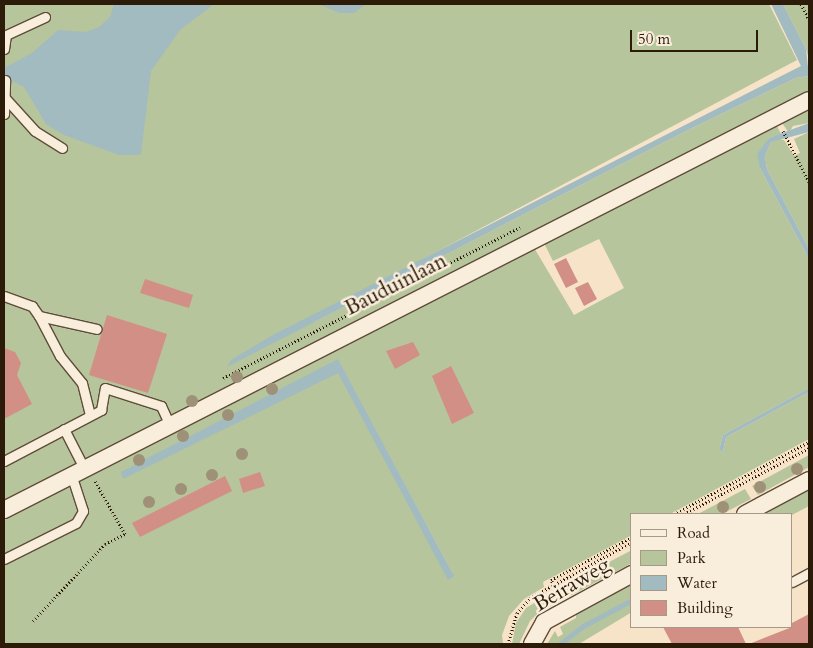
<!DOCTYPE html>
<style>
body{margin:0}
#map{position:relative;width:813px;height:648px;overflow:hidden;background:#f6e3c8;font-family:Cardo,serif}
div>[style]{position:absolute}
[style*='--x']{left:calc(var(--x)*1px);top:calc(var(--y)*1px);width:calc(var(--w)*1px);rotate:calc(var(--a)*1deg)}
.green>*{inset:0;background:#b6c59b}
.water>*{inset:0;background:#a1bbc0}
.stream>*{height:5px;margin:-2.5px;padding:0 2.5px;transform-origin:2.5px;border-radius:2.5px;background:#a1bbc0}
.building>*{inset:0;background:#d28f86}
.path>*{height:3px;margin-top:-1.5px;transform-origin:0;background:repeating-linear-gradient(90deg,#2d1b0a 0 1px,transparent 0 3.5px)}
.roads{filter:drop-shadow(1px 0 #5f4d3a) drop-shadow(-1px 0 #5f4d3a) drop-shadow(0 1px #5f4d3a) drop-shadow(0 -1px #5f4d3a)}
.service>*{height:9px;margin:-4.5px;padding:0 4.5px;transform-origin:4.5px;border-radius:4.5px;background:#f9eddb}
.minor>*{height:16px;margin:-8px;padding:0 8px;transform-origin:8px;border-radius:8px;background:#f9eddb}
.trees>*{width:12px;height:12px;margin:-6px;border-radius:50%;background:#9e9178}
span{translate:-50% -50%;white-space:nowrap;text-align:center;line-height:1.15;-webkit-text-stroke:5px #f9eddb;paint-order:stroke}
.street-label{font-size:21px;color:#2d1b0a}
.frame{position:absolute;inset:0;border:5px solid #2d1b0a;pointer-events:none}
.legend{position:absolute;left:630px;top:513px;width:162px;height:115px;box-sizing:border-box;background:#f9eddb;border:1px solid #a79987;margin:0;padding:6px 9px;list-style:none;font-size:15px;color:#2d1b0a}
.legend li{display:flex;align-items:center;gap:10px;height:25px}
.legend b{width:25px;border:1px solid #a79987}
.scale{position:absolute;left:630px;top:30px;width:128px;height:22px;box-sizing:border-box;border:2px solid #2d1b0a;border-top:0;padding-left:6px;font-size:15px;line-height:18px;white-space:nowrap;color:#2d1b0a;-webkit-text-stroke:4px #f9eddb;paint-order:stroke}
</style>
<div id="map">
<div class="green">
<div style="clip-path:polygon(evenodd,4px 4px,769px 4px,797px 60px,312px 318px,314px 322px,692px 128px,796px 78px,809px 76px,809px 91px,710px 144px,775px 122px,781px 134px,769px 138px,760px 168px,809px 259px,809px 388px,723px 435px,719px 450px,723px 452px,726px 437px,809px 392px,809px 439px,670px 514px,632px 514px,632px 535px,543px 582px,544px 587px,524px 599px,509px 616px,502px 635px,503px 644px,4px 644px,4px 4px,599px 239px,624px 288px,574px 315px,533px 246px,543px 241px,553px 261px,599px 239px,4px 4px,338px 360px,454px 576px,334px 362px,338px 360px)"></div>
<div style="clip-path:polygon(783px 4px,809px 4px,809px 59px,806px 49px)"></div>
<div style="clip-path:polygon(809px 105px,809px 123px,793px 126px,789px 133px,780px 120px)"></div>
<div style="clip-path:polygon(809px 132px,809px 249px,767px 169px,765px 156px,771px 142px,779px 139px,784px 140px,794px 156px,800px 153px,794px 139px)"></div>
<div style="clip-path:polygon(809px 455px,809px 467px,758px 495px,752px 486px)"></div>
<div style="clip-path:polygon(809px 488px,809px 506px,792px 515px,768px 514px,769px 510px)"></div>
<div style="clip-path:polygon(745px 489px,751px 499px,722px 514px,698px 514px)"></div>
<div style="clip-path:polygon(632px 550px,632px 563px,564px 599px,558px 589px)"></div>
<div style="clip-path:polygon(632px 582px,632px 612px,579px 644px,547px 644px,555px 631px,558px 637px,563px 634px,560px 627px,576px 618px,576px 612px)"></div>
<div style="clip-path:polygon(554px 591px,559px 600px,543px 608px,530px 621px,519px 644px,512px 644px,516px 623px,526px 608px)"></div>
</div>
<div class="water">
<div style="clip-path:polygon(114px 4px,214px 4px,180px 30px,151px 71px,141px 154px,137px 155px,119px 155px,64px 135px,46px 124px,24px 87px,4px 77px,4px 68px,32px 53px,58px 30px,86px 32px,99px 27px,110px 17px)"></div>
<div style="clip-path:polygon(318px 4px,366px 4px,354px 13px,340px 13px)"></div>
<div style="clip-path:polygon(771px 4px,783px 4px,806px 49px,809px 76px,796px 78px,692px 128px,227px 367px,231px 360px,271px 336px,801px 66px)"></div>
<div style="clip-path:polygon(809px 123px,809px 132px,771px 142px,765px 156px,767px 169px,809px 249px,809px 259px,760px 168px,757px 154px,769px 138px)"></div>
<div style="clip-path:polygon(338px 359px,454px 576px,448px 580px,338px 373px,123px 479px,121px 472px)"></div>
<div style="clip-path:polygon(809px 388px,809px 392px,726px 437px,723px 452px,719px 450px,723px 435px)"></div>
</div>
<div class="stream">
<div style="--x:560;--y:644;--w:29;--a:-38"></div>
<div style="--x:583;--y:626;--w:55;--a:-28"></div>
</div>
<div class="building">
<div style="clip-path:polygon(566px 258px,578px 282px,566px 288px,554px 264px)"></div>
<div style="clip-path:polygon(145px 279px,193px 295px,189px 308px,140px 293px)"></div>
<div style="clip-path:polygon(588px 282px,597px 299px,584px 306px,575px 288px)"></div>
<div style="clip-path:polygon(107px 315px,167px 334px,148px 393px,89px 375px)"></div>
<div style="clip-path:polygon(413px 342px,420px 355px,395px 369px,386px 351px)"></div>
<div style="clip-path:polygon(4px 348px,15px 352px,21px 363px,17px 375px,32px 404px,4px 419px)"></div>
<div style="clip-path:polygon(451px 366px,474px 413px,452px 424px,432px 376px)"></div>
<div style="clip-path:polygon(260px 472px,265px 486px,243px 493px,239px 479px)"></div>
<div style="clip-path:polygon(225px 476px,232px 491px,140px 537px,132px 523px)"></div>
<div style="clip-path:polygon(809px 614px,809px 644px,749px 644px,792px 627px,792px 623px)"></div>
<div style="clip-path:polygon(663px 627px,738px 627px,746px 644px,672px 644px)"></div>
</div>
<div class="path">
<div style="--x:801;--y:4;--w:18;--a:63"></div>
<div style="--x:783;--y:131;--w:57;--a:63"></div>
<div style="--x:223;--y:378;--w:333;--a:-26.9"></div>
<div style="--x:674;--y:514;--w:153;--a:-28.1"></div>
<div style="--x:684;--y:514;--w:141;--a:-27.8"></div>
<div style="--x:561;--y:597;--w:20;--a:-120"></div>
<div style="--x:551;--y:580;--w:92;--a:-28"></div>
<div style="--x:33;--y:621;--w:105;--a:-46.9"></div>
<div style="--x:105;--y:544;--w:22;--a:-27"></div>
<div style="--x:125;--y:534;--w:61;--a:-119.5"></div>
<div style="--x:508;--y:644;--w:32;--a:-74"></div>
<div style="--x:517;--y:613;--w:20;--a:-49"></div>
<div style="--x:530;--y:598;--w:116;--a:-28.8"></div>
</div>
<div class="roads">
<div class="service">
<div style="--x:4;--y:49;--w:14;--a:-82"></div>
<div style="--x:6;--y:35;--w:43;--a:-24.8"></div>
<div style="--x:6;--y:99;--w:43;--a:47.8"></div>
<div style="--x:35;--y:131;--w:32;--a:32"></div>
<div style="--x:4;--y:114;--w:34;--a:-88"></div>
<div style="--x:4;--y:296;--w:30;--a:20"></div>
<div style="--x:32;--y:306;--w:12;--a:55"></div>
<div style="--x:39;--y:316;--w:45;--a:62.3"></div>
<div style="--x:60;--y:356;--w:35;--a:51"></div>
<div style="--x:82;--y:383;--w:33;--a:76"></div>
<div style="--x:39;--y:316;--w:59;--a:12.6"></div>
<div style="--x:64;--y:429;--w:44;--a:62.9"></div>
<div style="--x:4;--y:461;--w:110;--a:-27.7"></div>
<div style="--x:101;--y:410;--w:22;--a:-80"></div>
<div style="--x:105;--y:388;--w:59;--a:17.8"></div>
<div style="--x:161;--y:406;--w:21;--a:65"></div>
<div style="--x:4;--y:559;--w:80;--a:-26.6"></div>
<div style="--x:76;--y:523;--w:14;--a:-60"></div>
<div style="--x:83;--y:511;--w:38;--a:-108"></div>
<div style="--x:792;--y:582;--w:19;--a:-28"></div>
</div>
<div class="minor">
<div style="--x:4;--y:510;--w:903;--a:-26.99"></div>
<div style="--x:745;--y:514;--w:72;--a:-28"></div>
<div style="--x:532;--y:644;--w:25;--a:-61"></div>
<div style="--x:544;--y:622;--w:100;--a:-28.6"></div>
</div>
</div>
<div class="trees">
<div style="left:237px;top:377px"></div>
<div style="left:272px;top:389px"></div>
<div style="left:192px;top:401px"></div>
<div style="left:228px;top:415px"></div>
<div style="left:183px;top:436px"></div>
<div style="left:242px;top:454px"></div>
<div style="left:139px;top:460px"></div>
<div style="left:797px;top:469px"></div>
<div style="left:212px;top:475px"></div>
<div style="left:760px;top:487px"></div>
<div style="left:181px;top:489px"></div>
<div style="left:149px;top:502px"></div>
<div style="left:723px;top:507px"></div>
</div>
<div class="street-label">
<span style="left:396px;top:285px;rotate:-27deg">Bauduinlaan</span>
<span style="left:572px;top:585px;rotate:-31deg">Beiraweg</span>
</div>
<div class="frame"></div>
<ul class="legend">
<li><b style="height:6px;background:#f9eddb"></b>Road</li>
<li><b style="height:14px;background:#b6c59b"></b>Park</li>
<li><b style="height:14px;background:#a1bbc0"></b>Water</li>
<li><b style="height:14px;background:#d28f86"></b>Building</li>
</ul>
<div class="scale">50 m</div>
</div>
